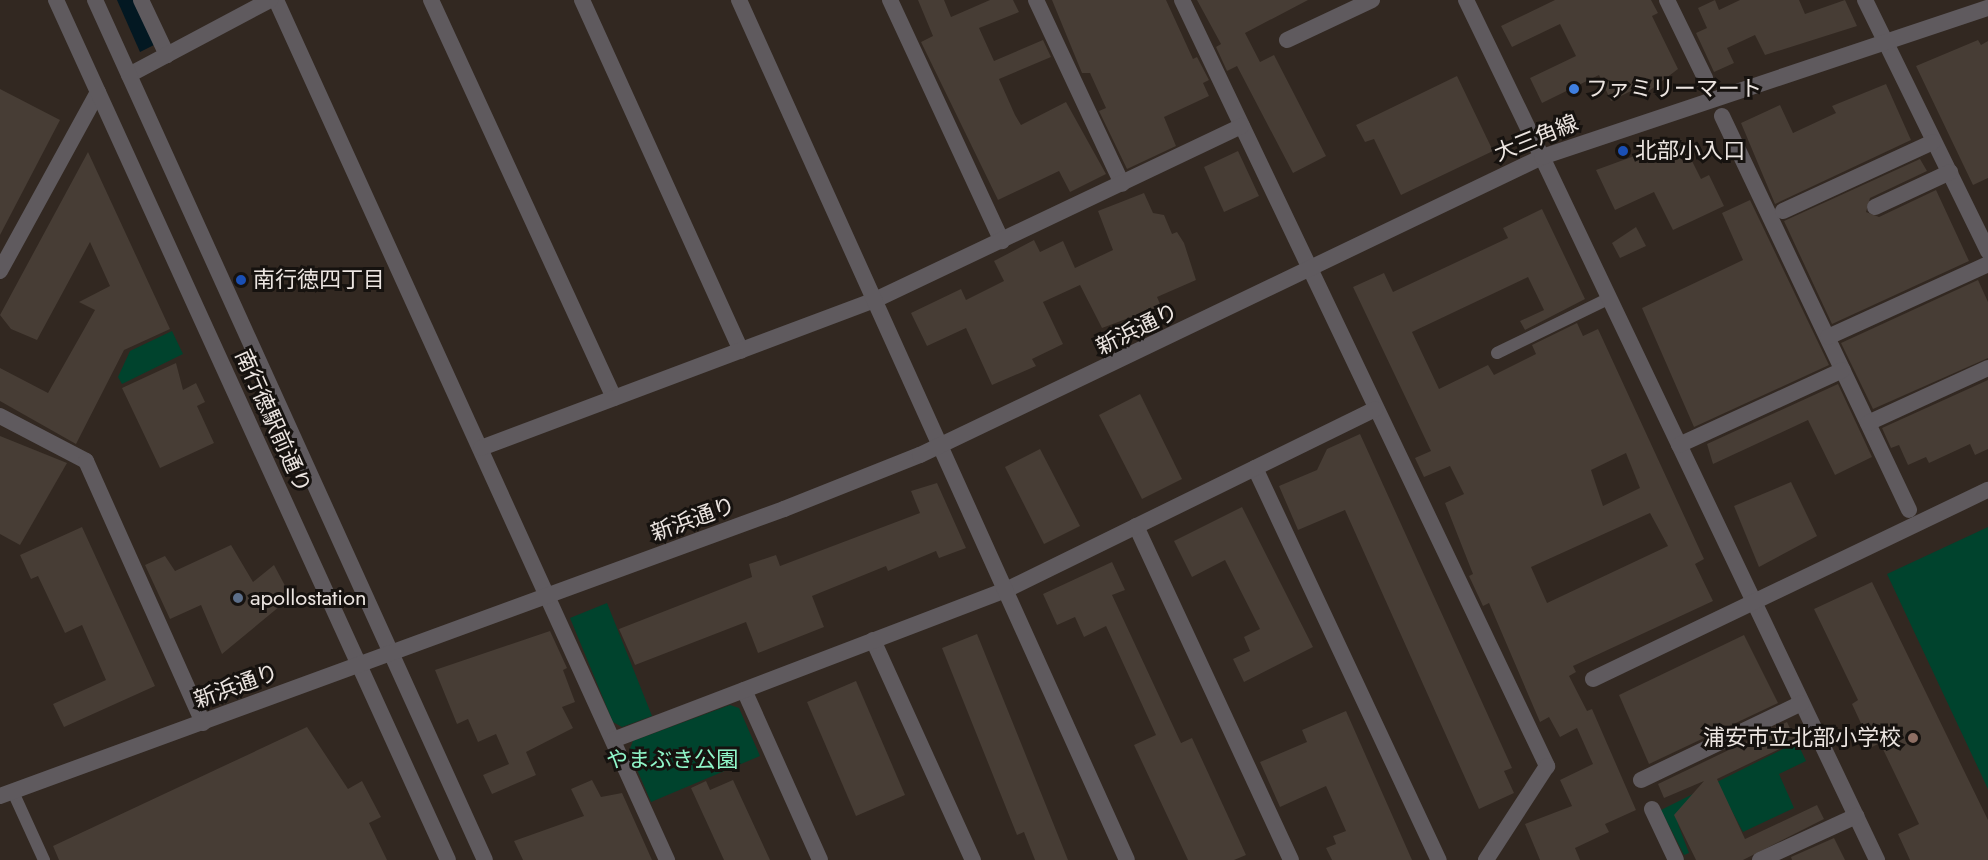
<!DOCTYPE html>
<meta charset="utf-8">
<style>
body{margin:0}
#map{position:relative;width:1988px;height:860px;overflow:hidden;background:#322821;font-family:Jost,"Noto Sans JP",sans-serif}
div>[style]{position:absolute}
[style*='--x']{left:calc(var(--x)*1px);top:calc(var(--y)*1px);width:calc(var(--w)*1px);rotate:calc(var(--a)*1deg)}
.green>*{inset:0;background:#00432d}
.water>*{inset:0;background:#031822}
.building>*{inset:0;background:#473d35}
.service>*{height:12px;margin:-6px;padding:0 6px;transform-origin:6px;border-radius:6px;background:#5f5a5e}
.pedestrian>*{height:16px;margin:-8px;padding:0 8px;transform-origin:8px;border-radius:8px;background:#5f5a5e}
.minor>*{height:16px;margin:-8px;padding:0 8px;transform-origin:8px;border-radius:8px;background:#5f5a5e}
.tertiary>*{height:16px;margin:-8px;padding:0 8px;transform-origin:8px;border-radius:8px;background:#5f5a5e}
.dots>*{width:16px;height:16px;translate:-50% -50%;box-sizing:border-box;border:3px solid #16120f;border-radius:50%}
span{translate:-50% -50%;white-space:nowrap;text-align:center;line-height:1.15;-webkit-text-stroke:6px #16120f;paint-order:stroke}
.poi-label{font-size:22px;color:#ece5e1}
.left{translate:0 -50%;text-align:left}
.right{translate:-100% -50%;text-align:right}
.street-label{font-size:22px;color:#ece5e1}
.park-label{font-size:22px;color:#90f6c9}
</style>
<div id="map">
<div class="green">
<div style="clip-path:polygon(172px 331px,183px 354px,122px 384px,118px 377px,130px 351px)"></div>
<div style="clip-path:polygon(1988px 527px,1988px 789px,1887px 574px)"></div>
<div style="clip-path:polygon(607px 603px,652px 716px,622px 727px,613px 722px,570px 618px)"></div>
<div style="clip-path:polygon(730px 705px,739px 708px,760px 756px,651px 802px,629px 751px,633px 741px)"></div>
<div style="clip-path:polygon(1797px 742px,1806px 761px,1779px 774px,1794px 808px,1743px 832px,1726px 800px,1678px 824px,1689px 853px,1684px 855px,1661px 810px)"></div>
</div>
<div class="water">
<div style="clip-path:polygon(117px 0,134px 0,154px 45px,140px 52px)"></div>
</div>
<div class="building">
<div style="clip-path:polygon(918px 0,944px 0,951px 17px,990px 0,1013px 0,1019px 12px,979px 28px,994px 61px,1043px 40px,1051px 57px,999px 79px,1015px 115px,1021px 125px,1066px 102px,1106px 174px,1070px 192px,1059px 171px,998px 200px,921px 42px,933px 36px)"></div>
<div style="clip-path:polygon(1052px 0,1166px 0,1193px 59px,1197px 57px,1209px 80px,1203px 83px,1209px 96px,1164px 117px,1176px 146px,1127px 169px,1099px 111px,1106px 108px,1090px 73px,1082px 73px)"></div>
<div style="clip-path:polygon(1197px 0,1308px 0,1245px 33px,1260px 62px,1274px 55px,1326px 156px,1293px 173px,1237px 66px,1227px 71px,1216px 47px,1221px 44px)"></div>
<div style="clip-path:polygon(1555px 0,1651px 0,1658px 13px,1652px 16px,1678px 69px,1645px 94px,1641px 86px,1611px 101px,1599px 75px,1542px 103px,1530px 78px,1576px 56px,1560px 24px,1512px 47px,1501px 26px)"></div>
<div style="clip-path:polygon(1715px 0,1719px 10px,1740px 0,1799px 0,1805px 14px,1845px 0,1857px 26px,1765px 55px,1755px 35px,1727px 48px,1734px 63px,1714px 72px,1696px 33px,1707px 28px,1698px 8px)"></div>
<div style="clip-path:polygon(1978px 40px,1981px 45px,1988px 41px,1988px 178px,1973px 185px,1916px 66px)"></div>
<div style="clip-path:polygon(1457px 76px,1493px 151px,1401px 195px,1374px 139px,1365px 142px,1356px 125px)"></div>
<div style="clip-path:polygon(1886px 84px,1911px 140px,1775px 204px,1741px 123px,1780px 105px,1793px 133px,1836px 113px,1832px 106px)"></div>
<div style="clip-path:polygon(0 89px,60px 120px,0 235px)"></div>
<div style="clip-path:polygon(1681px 139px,1701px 179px,1709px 175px,1724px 206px,1673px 230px,1654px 192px,1615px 210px,1596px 170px)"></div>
<div style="clip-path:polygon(1238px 151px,1259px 196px,1224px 212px,1204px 167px)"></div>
<div style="clip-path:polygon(88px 152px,170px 329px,124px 350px,76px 444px,0 401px,0 368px,48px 393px,95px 310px,79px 302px,110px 286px,90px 242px,37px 340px,11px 329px,0 315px)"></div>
<div style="clip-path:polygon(1920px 159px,1927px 171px,1870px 198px,1866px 212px,1879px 217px,1936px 190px,1969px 261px,1832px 324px,1784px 221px)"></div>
<div style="clip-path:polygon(1144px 193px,1153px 213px,1164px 215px,1172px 234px,1177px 232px,1184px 243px,1196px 280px,1157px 297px,1161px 306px,1102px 328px,1080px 285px,1043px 302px,1063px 344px,1032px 359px,1036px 366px,992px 385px,966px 328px,927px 346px,911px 313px,961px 289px,966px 300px,1004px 281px,994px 261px,1034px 240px,1040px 252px,1063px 241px,1075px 268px,1113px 250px,1098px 211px)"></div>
<div style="clip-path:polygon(1750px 200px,1829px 365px,1694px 427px,1642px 308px,1743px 260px,1722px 213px)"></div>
<div style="clip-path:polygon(evenodd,1542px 209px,1585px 299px,1525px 330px,1520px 321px,1544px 310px,1528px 277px,1412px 332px,1439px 389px,1488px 365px,1494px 375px,1536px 354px,1532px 345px,1577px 323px,1583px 336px,1598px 329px,1704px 559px,1695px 564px,1713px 601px,1573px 666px,1576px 672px,1569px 676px,1587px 711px,1592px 709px,1636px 810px,1605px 824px,1609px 832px,1575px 848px,1580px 860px,1540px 860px,1525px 824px,1572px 806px,1560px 780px,1593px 764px,1577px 728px,1560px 737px,1549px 717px,1540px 722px,1489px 603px,1483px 606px,1469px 576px,1473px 574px,1445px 503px,1464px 494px,1450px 466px,1424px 477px,1415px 458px,1431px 451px,1353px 287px,1384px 273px,1393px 292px,1508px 238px,1503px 228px,1542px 209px,1626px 453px,1640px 488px,1603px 506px,1591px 470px,1626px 453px,1542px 209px,1650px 513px,1668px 546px,1547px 603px,1531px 567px,1650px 513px)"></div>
<div style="clip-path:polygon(1636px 227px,1646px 246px,1620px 258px,1612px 243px)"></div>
<div style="clip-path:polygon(1978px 280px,1988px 302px,1988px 358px,1873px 409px,1841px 343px)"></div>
<div style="clip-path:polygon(176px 363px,183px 390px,196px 383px,205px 402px,197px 406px,214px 443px,160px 468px,122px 388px)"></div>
<div style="clip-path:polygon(1988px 380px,1988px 449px,1975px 455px,1970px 444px,1929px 463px,1926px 457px,1908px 465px,1899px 445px,1891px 448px,1882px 428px)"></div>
<div style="clip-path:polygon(1838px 384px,1872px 457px,1835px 475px,1808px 420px,1713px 464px,1707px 444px)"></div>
<div style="clip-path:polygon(1140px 394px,1182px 479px,1142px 499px,1099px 415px)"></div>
<div style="clip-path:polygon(1360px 434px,1512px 768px,1504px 771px,1514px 793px,1479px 809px,1345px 510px,1298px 530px,1279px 486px,1317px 470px,1327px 449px)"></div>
<div style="clip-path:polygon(0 436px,67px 463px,20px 545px,0 534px)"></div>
<div style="clip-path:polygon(1040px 449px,1080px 526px,1044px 544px,1005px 467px)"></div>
<div style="clip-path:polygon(1791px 482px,1817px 536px,1759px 567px,1734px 506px)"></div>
<div style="clip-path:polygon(937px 483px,966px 548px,939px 558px,936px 551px,888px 571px,886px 566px,812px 596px,824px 627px,758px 653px,746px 622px,635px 665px,619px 629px,752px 577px,749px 564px,776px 555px,780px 566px,920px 513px,911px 491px)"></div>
<div style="clip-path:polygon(1242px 507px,1313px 647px,1244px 682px,1233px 659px,1250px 651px,1244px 637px,1260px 629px,1225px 560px,1192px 577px,1174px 541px)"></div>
<div style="clip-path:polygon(82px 527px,155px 686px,64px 727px,53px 704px,106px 680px,82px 625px,65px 633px,38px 576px,31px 579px,20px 555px)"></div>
<div style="clip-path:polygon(231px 545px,253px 582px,274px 565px,291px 597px,222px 654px,201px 605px,170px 619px,145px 565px,165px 556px,175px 571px)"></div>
<div style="clip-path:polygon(1112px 562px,1125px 590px,1112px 595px,1181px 743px,1192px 738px,1246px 855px,1234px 860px,1188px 860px,1134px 745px,1156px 735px,1106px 626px,1084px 637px,1075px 617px,1057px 625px,1043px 594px)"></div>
<div style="clip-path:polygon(1872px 582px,1988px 820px,1988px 860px,1910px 860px,1898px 834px,1919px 824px,1880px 743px,1872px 747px,1852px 704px,1858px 700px,1814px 609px)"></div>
<div style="clip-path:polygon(550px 631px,567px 668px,563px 670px,575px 702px,562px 707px,573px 728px,526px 752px,536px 775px,492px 794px,483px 775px,509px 764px,496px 734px,478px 742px,468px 719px,457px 724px,435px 670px)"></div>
<div style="clip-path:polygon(977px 634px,1068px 860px,1035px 860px,1024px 832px,1017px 835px,942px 648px)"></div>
<div style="clip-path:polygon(1744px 635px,1778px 703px,1649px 764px,1619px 695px)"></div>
<div style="clip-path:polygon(856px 681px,905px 795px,856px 816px,807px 702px)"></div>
<div style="clip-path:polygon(1346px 711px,1412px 860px,1332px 860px,1326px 848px,1336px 844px,1333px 836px,1346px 831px,1326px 786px,1280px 807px,1260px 762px,1307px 742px,1302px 730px)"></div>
<div style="clip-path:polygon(1787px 722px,1796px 741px,1717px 779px,1745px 839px,1817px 805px,1824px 819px,1743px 860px,1696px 860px,1674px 815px,1704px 781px,1664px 798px,1658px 784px)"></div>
<div style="clip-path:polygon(307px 727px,348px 789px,362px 781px,381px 817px,369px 823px,387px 860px,59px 860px,53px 846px)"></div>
<div style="clip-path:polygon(592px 780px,601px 797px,622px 793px,652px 860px,523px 860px,514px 841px,584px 816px,571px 789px)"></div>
<div style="clip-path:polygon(733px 780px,770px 860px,724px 860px,691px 788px,706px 781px,710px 790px)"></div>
<div style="clip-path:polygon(1834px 838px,1845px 860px,1792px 860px,1791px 857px)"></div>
</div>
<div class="service">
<div style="--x:1497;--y:353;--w:126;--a:-26"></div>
<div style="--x:13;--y:792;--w:75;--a:65.5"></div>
</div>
<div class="pedestrian">
<div style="--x:1667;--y:0;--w:87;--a:64"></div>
<div style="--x:1722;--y:116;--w:436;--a:64.6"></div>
<div style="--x:1652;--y:809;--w:56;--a:64.8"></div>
</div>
<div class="minor">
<div style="--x:141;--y:0;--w:61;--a:64.7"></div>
<div style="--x:276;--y:0;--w:945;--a:65.55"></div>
<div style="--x:431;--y:0;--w:438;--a:65.3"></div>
<div style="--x:582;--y:0;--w:385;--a:65.6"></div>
<div style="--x:890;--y:0;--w:266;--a:65.1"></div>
<div style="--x:1036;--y:0;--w:203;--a:64.9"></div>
<div style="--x:1182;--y:0;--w:849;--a:64.52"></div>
<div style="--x:1547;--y:766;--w:112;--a:123"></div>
<div style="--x:1865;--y:0;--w:280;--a:63.9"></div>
<div style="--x:1287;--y:40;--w:94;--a:-25.2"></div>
<div style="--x:129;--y:75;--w:160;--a:-28"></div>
<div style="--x:1542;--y:157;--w:779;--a:64.52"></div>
<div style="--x:1875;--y:207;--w:83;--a:-25"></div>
<div style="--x:1783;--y:211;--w:165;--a:-24.7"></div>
<div style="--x:0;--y:271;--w:204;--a:-61.3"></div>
<div style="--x:1828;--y:337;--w:176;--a:-24.5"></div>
<div style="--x:0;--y:416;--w:97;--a:27.6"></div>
<div style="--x:86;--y:461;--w:287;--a:65.9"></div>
<div style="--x:1868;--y:423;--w:132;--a:-24.6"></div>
<div style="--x:1679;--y:445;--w:180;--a:-24.6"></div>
<div style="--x:481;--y:448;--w:421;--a:-20.6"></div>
<div style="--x:875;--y:300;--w:406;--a:-25.4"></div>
<div style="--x:1255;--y:468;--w:433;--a:64.9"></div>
<div style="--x:1136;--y:526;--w:368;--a:65.1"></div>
<div style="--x:873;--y:640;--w:242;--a:65.6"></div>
<div style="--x:744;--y:690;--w:186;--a:65.9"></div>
<div style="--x:613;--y:740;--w:421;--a:-20.9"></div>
<div style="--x:1006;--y:590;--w:411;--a:-26.1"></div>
<div style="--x:1641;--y:780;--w:178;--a:-25.6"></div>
<div style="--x:1760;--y:860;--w:106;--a:-24.6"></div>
</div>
<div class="tertiary">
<div style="--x:56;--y:0;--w:945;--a:65.5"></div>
<div style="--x:95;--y:0;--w:944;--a:65.61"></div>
<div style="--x:739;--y:0;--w:943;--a:65.72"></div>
<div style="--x:1466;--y:0;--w:174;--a:64.2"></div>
<div style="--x:1593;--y:679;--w:438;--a:-25.6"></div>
<div style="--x:0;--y:796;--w:835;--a:-20.11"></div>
<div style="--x:784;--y:509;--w:146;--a:-21.7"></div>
<div style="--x:920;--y:455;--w:690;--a:-25.6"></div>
<div style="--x:1542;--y:157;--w:470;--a:-18.5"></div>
</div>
<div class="dots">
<div style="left:1574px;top:89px;background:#3f7fe0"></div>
<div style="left:1623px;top:151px;background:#1a4fb4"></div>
<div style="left:241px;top:280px;background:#1a4fb4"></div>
<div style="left:238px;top:598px;background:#5c6f8a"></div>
<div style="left:1913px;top:738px;background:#8d6e63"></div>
</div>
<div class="poi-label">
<span class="left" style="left:1586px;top:89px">ファミリーマート</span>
<span class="left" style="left:1635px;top:151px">北部小入口</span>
<span class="left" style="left:253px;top:280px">南行徳四丁目</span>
<span class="left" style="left:250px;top:598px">apollostation</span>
<span class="right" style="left:1901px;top:738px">浦安市立北部小学校</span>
</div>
<div class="street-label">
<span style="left:1536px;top:138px;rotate:-22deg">大三角線</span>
<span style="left:1137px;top:329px;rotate:-26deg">新浜通り</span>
<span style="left:273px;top:421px;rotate:66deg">南行徳駅前通り</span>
<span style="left:693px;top:519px;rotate:-20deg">新浜通り</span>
<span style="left:236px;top:686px;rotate:-20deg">新浜通り</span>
</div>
<div class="park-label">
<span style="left:672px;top:760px">やまぶき公園</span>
</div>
</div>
